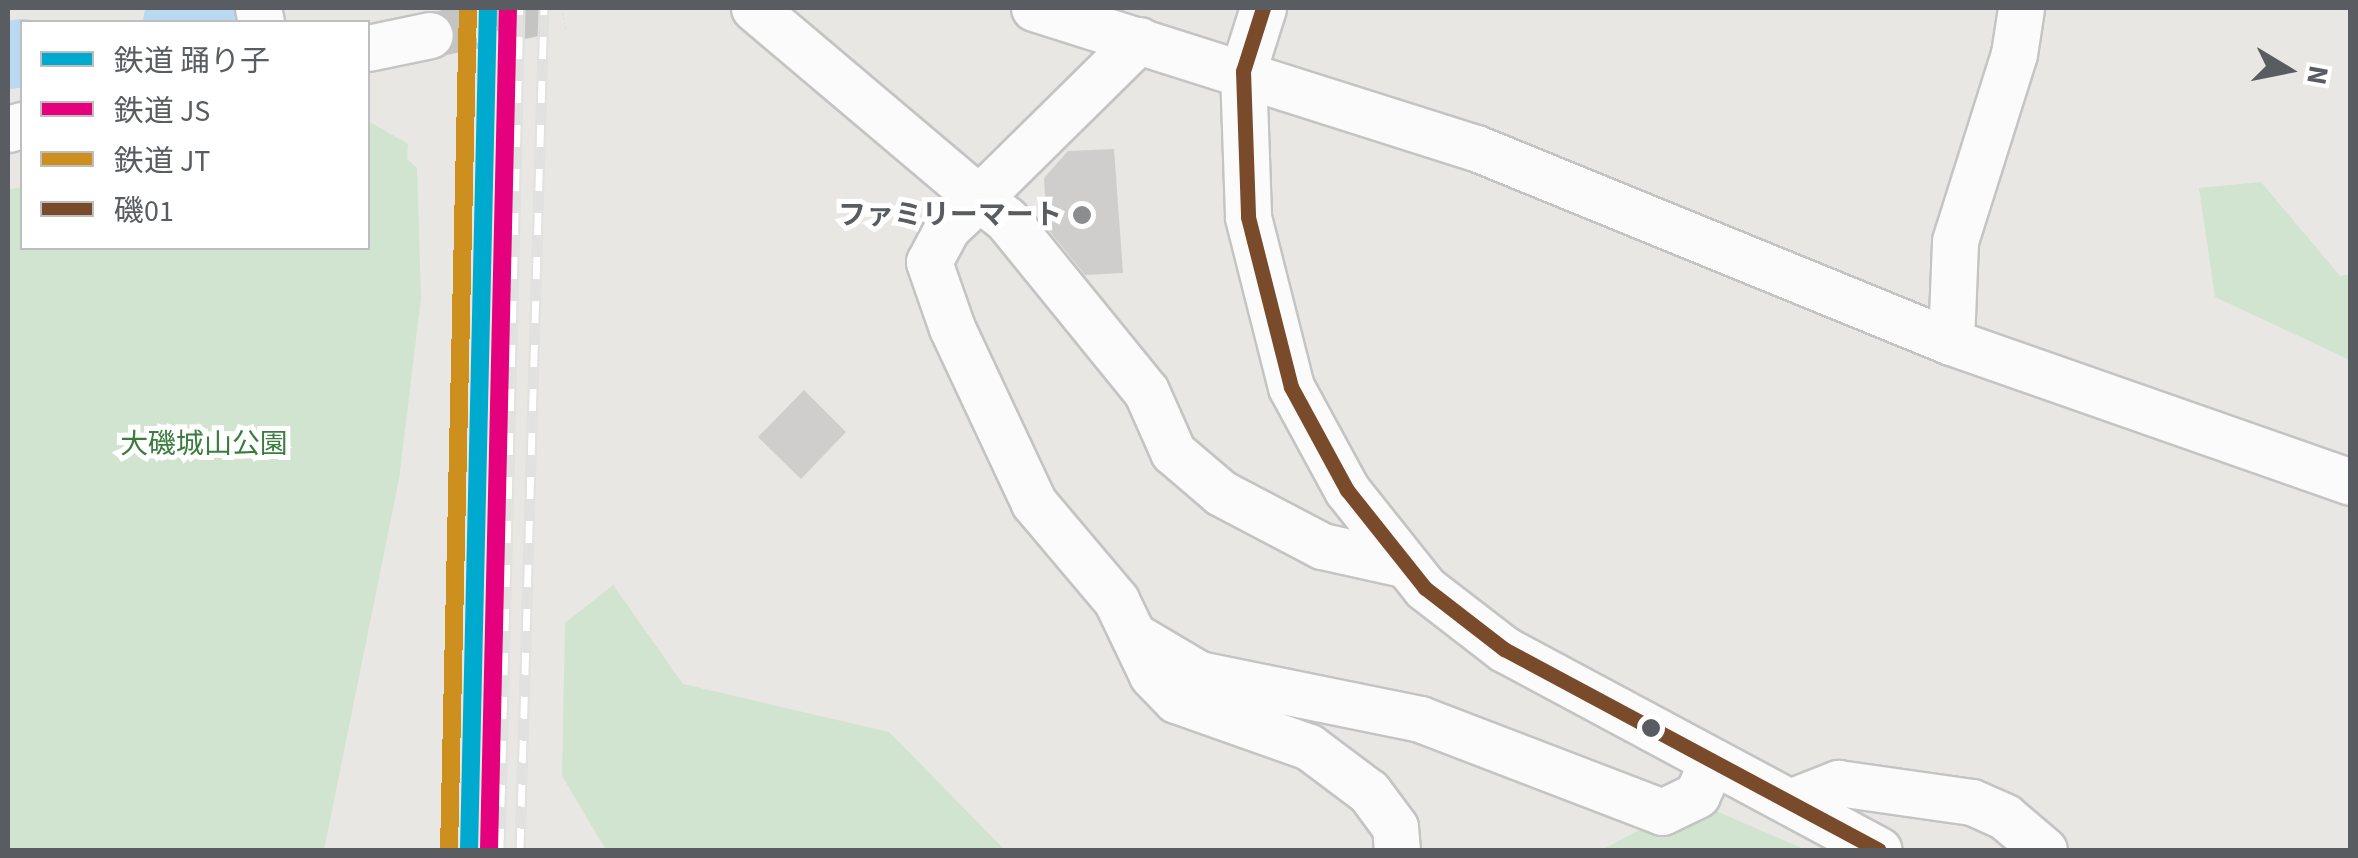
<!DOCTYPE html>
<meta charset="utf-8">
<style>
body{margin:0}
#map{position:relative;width:2358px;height:858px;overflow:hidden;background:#e8e7e3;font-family:"Source Sans 3","Noto Sans JP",sans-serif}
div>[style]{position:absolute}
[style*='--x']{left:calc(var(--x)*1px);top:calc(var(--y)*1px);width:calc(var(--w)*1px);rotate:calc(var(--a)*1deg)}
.green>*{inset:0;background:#d1e4cf}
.river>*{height:68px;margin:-34px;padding:0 34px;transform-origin:34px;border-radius:34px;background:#b8d9f1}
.building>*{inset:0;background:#cfcecc}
.minor-tunnel>*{height:45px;margin-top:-22.5px;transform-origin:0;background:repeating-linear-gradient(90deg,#c4c4c2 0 45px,transparent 0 67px)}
.roads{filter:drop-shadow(2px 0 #c4c4c4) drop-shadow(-2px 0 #c4c4c4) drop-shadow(0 2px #c4c4c4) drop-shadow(0 -2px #c4c4c4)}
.minor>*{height:45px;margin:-22.5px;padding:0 22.5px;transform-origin:22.5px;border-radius:22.5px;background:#fcfbfb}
.rail>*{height:11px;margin-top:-5.5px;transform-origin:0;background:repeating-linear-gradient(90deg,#fff 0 22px,#e1e1e0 0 44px);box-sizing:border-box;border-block:2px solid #e1e1e0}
.bus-1>*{height:15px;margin:-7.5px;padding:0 7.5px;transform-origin:7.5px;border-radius:7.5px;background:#7a4b2a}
.rail-1>*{height:18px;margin:-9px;padding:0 9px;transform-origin:9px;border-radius:9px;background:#00a9ce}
.rail-2>*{height:18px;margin:-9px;padding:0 9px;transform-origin:9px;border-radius:9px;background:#e5007d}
.rail-3>*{height:18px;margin:-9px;padding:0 9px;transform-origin:9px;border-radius:9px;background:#cd8f1d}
.dots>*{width:28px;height:28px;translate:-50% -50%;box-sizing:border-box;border:5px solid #fff;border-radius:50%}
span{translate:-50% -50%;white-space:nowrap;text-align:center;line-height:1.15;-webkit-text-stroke:10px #fff;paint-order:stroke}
.poi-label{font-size:28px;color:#595c60;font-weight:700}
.right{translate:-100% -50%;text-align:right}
.park-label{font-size:28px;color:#3b7d3e}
.frame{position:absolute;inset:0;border:10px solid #595c60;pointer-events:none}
.legend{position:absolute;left:20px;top:20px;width:350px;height:230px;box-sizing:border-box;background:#fff;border:2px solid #bdbebf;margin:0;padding:12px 18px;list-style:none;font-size:30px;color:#595c60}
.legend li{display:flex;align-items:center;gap:20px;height:50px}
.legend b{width:50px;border:2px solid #bdbebf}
.north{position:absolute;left:2238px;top:20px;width:100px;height:100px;-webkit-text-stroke:8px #fff;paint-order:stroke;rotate:100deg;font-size:28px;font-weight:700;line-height:40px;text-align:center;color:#595c60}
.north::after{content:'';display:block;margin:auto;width:35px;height:45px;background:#595c60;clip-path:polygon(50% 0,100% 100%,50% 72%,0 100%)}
</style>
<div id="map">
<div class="green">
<div style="clip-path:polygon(368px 121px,408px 144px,407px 159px,417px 168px,421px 298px,399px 479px,324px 850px,8px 850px,8px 190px,22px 187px,22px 248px,368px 248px)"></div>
<div style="clip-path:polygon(2261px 182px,2340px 276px,2350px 274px,2350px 360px,2215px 297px,2199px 188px)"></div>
<div style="clip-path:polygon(613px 585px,683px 684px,889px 732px,1005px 850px,606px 850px,562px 776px,565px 623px)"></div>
<div style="clip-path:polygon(1693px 801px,1806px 850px,1602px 850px)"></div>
</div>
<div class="river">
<div style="--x:177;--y:22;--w:57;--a:-14.3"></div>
<div style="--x:8;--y:55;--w:14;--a:-8"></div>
</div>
<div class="building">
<div style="clip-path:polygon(1114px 149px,1123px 273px,1085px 275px,1047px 228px,1044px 178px,1068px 151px)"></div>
<div style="clip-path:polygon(804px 390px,846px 432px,801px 479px,758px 437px)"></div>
</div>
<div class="minor-tunnel">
<div style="--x:430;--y:35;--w:134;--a:-11.6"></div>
</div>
<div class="roads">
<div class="minor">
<div style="--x:258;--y:8;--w:14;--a:78"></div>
<div style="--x:754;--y:8;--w:294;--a:40.2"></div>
<div style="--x:979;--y:198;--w:225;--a:-44.6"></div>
<div style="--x:1034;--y:8;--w:464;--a:17.6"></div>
<div style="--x:1476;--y:148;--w:513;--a:22.22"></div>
<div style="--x:1951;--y:342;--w:423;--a:19.3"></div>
<div style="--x:1263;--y:8;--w:66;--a:107.6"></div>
<div style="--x:1243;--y:71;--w:146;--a:88"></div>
<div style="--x:1248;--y:217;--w:175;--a:75.8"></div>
<div style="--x:1291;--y:387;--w:117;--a:61.5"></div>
<div style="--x:1347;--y:490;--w:125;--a:51.5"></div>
<div style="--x:1425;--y:588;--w:100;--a:37.7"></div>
<div style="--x:1504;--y:649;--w:425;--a:28.2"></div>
<div style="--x:368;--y:48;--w:63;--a:-11.8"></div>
<div style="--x:8;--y:129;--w:15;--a:-16"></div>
<div style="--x:1951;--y:342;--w:101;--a:-87.7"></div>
<div style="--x:1955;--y:241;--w:196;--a:-72.5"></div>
<div style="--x:2014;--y:54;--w:47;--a:-81.3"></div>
<div style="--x:1138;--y:638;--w:71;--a:30.5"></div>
<div style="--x:1199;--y:674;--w:226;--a:11.5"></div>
<div style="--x:1420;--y:719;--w:259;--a:21"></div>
<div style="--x:1662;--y:812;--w:39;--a:-26"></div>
<div style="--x:1697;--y:795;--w:37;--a:-66"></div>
<div style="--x:1790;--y:802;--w:52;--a:-21.6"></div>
<div style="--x:1838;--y:783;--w:135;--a:8.1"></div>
<div style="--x:1972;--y:802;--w:36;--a:24"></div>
<div style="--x:2005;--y:817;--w:51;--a:40.2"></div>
<div style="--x:1397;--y:850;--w:23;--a:-95"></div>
<div style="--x:1395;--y:827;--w:44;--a:-126.6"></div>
<div style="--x:1369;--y:792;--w:75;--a:-143.1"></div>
<div style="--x:1309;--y:747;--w:141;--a:-160.5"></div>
<div style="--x:1176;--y:700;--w:35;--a:-134"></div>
<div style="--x:1152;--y:675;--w:83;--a:-115.6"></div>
<div style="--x:1116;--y:600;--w:127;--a:-130.2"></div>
<div style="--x:1034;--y:503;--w:193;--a:-115.1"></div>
<div style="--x:952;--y:328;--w:70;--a:-109.2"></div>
<div style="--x:929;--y:262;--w:40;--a:-62"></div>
<div style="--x:948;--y:227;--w:42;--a:-43.1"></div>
<div style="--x:979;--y:198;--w:34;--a:38"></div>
<div style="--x:1006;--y:219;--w:222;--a:50.9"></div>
<div style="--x:1146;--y:391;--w:67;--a:66.1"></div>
<div style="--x:1173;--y:452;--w:63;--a:40.5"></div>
<div style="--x:1221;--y:493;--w:114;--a:27.7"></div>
<div style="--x:1322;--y:546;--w:83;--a:12.5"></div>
</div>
</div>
<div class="rail">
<div style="--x:500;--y:850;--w:842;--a:-88.64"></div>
<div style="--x:520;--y:850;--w:842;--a:-88.37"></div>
</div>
<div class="bus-1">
<div style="--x:1263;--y:8;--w:66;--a:107.6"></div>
<div style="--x:1243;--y:71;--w:146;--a:88"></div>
<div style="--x:1248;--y:217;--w:175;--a:75.8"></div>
<div style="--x:1291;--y:387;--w:117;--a:61.5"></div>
<div style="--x:1347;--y:490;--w:125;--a:51.5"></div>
<div style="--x:1425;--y:588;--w:100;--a:37.7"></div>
<div style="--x:1504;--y:649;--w:425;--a:28.2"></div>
</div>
<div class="rail-1">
<div style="--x:469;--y:850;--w:842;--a:-88.71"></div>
</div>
<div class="rail-2">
<div style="--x:489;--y:850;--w:842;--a:-88.71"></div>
</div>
<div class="rail-3">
<div style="--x:449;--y:850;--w:842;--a:-88.71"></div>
</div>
<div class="dots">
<div style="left:1082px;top:215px;background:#8b8d8e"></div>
<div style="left:1651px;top:728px;background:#595c60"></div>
</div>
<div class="poi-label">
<span class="right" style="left:1062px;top:215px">ファミリーマート</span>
</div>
<div class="park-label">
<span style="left:204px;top:444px">大磯城山公園</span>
</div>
<div class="frame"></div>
<ul class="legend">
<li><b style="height:12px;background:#00a9ce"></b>鉄道 踊り子</li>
<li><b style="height:12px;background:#e5007d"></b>鉄道 JS</li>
<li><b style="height:12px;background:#cd8f1d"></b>鉄道 JT</li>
<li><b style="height:12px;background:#7a4b2a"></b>磯01</li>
</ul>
<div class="north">N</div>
</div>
